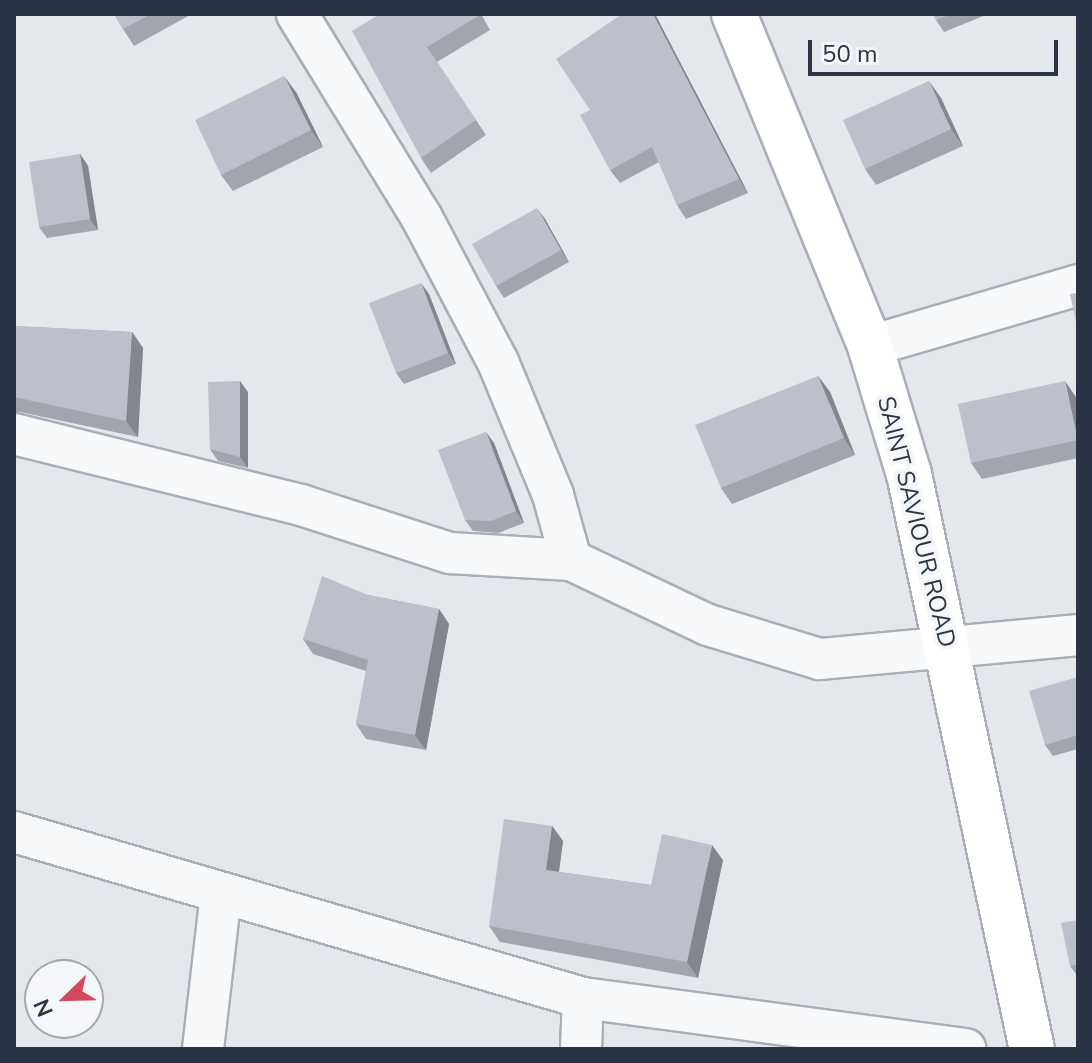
<!DOCTYPE html>
<style>
body{margin:0}
#map{position:relative;width:1092px;height:1063px;overflow:hidden;background:#e4e7ec;font-family:"Nunito Sans",sans-serif}
div>[style]{position:absolute}
[style*='--x']{left:calc(var(--x)*1px);top:calc(var(--y)*1px);width:calc(var(--w)*1px);rotate:calc(var(--a)*1deg)}
.roads{filter:drop-shadow(2px 0 #a9aeb7) drop-shadow(-2px 0 #a9aeb7) drop-shadow(0 2px #a9aeb7) drop-shadow(0 -2px #a9aeb7)}
.street>*{height:40px;margin:-20px;padding:0 20px;transform-origin:20px;border-radius:20px;background:#f7f8fa}
.secondary>*{height:44px;margin:-22px;padding:0 22px;transform-origin:22px;border-radius:22px;background:#fff}
.wall>*{inset:0;background:#a1a5ae}
.shaded-wall>*{inset:0;background:#83868d}
.building>*{inset:0;background:#bbc0ca}
span{translate:-50% -50%;white-space:nowrap;text-align:center;line-height:1.15;-webkit-text-stroke:8px #f4f6f9;paint-order:stroke}
.street-label{font-size:24px;color:#2b3445}
.frame{position:absolute;inset:0;border:16px solid #2b3445;pointer-events:none}
.north{position:absolute;left:24px;top:959px;width:80px;height:80px;box-sizing:border-box;background:#f4f6f9;border:2px solid #a4a8b1;border-radius:50%;rotate:247deg;font-size:22px;font-weight:700;line-height:32px;text-align:center;color:#2b3445}
.north::after{content:'';display:block;margin:auto;width:28px;height:36px;background:#d1495b;clip-path:polygon(50% 0,100% 100%,50% 72%,0 100%)}
.scale{position:absolute;left:808px;top:40px;width:250px;height:36px;box-sizing:border-box;border:4px solid #2b3445;border-top:0;padding-left:10px;font-size:24px;line-height:28px;white-space:nowrap;color:#2b3445;-webkit-text-stroke:6px #f4f6f9;paint-order:stroke}
</style>
<div id="map">
<div class="roads">
<div class="street">
<div style="--x:297;--y:14;--w:239;--a:58.5"></div>
<div style="--x:422;--y:218;--w:163;--a:62.2"></div>
<div style="--x:498;--y:362;--w:144;--a:67.5"></div>
<div style="--x:553;--y:495;--w:67;--a:74.5"></div>
<div style="--x:571;--y:560;--w:152;--a:25.4"></div>
<div style="--x:708;--y:625;--w:117;--a:16.9"></div>
<div style="--x:820;--y:659;--w:259;--a:-5.3"></div>
<div style="--x:870;--y:346;--w:217;--a:-16.3"></div>
<div style="--x:14;--y:434;--w:296;--a:13.9"></div>
<div style="--x:301;--y:505;--w:157;--a:17.9"></div>
<div style="--x:450;--y:553;--w:121;--a:3.3"></div>
<div style="--x:14;--y:832;--w:593;--a:16.26"></div>
<div style="--x:583;--y:998;--w:386;--a:7.6"></div>
<div style="--x:203;--y:1049;--w:156;--a:-83.4"></div>
<div style="--x:581;--y:1049;--w:51;--a:-87.8"></div>
</div>
<div class="secondary">
<div style="--x:734;--y:14;--w:359;--a:67.7"></div>
<div style="--x:870;--y:346;--w:134;--a:73.1"></div>
<div style="--x:909;--y:474;--w:588;--a:77.93"></div>
</div>
</div>
<div class="wall">
<div style="clip-path:polygon(114px 14px,192px 14px,134px 46px,123px 29px)"></div>
<div style="clip-path:polygon(380px 14px,481px 14px,490px 30px,437px 62px,486px 135px,431px 173px,421px 158px)"></div>
<div style="clip-path:polygon(655px 14px,748px 193px,686px 219px,677px 205px,659px 162px,620px 183px,610px 170px)"></div>
<div style="clip-path:polygon(933px 14px,985px 14px,986px 15px,944px 32px,936px 20px)"></div>
<div style="clip-path:polygon(296px 92px,323px 147px,233px 191px,221px 175px)"></div>
<div style="clip-path:polygon(941px 98px,963px 146px,876px 185px,865px 169px)"></div>
<div style="clip-path:polygon(80px 154px,88px 166px,98px 230px,47px 238px,39px 227px)"></div>
<div style="clip-path:polygon(545px 219px,569px 262px,504px 298px,496px 286px)"></div>
<div style="clip-path:polygon(429px 294px,456px 364px,404px 384px,396px 373px)"></div>
<div style="clip-path:polygon(14px 326px,132px 332px,143px 348px,138px 437px,20px 412px,14px 413px)"></div>
<div style="clip-path:polygon(818px 376px,830px 392px,855px 455px,732px 504px,721px 488px)"></div>
<div style="clip-path:polygon(248px 392px,248px 468px,218px 461px,210px 449px)"></div>
<div style="clip-path:polygon(1076px 397px,1078px 406px,1078px 458px,982px 479px,971px 463px)"></div>
<div style="clip-path:polygon(494px 443px,524px 523px,498px 533px,473px 531px,465px 520px)"></div>
<div style="clip-path:polygon(368px 595px,439px 609px,449px 624px,426px 750px,366px 739px,356px 724px,366px 671px,313px 654px,303px 639px)"></div>
<div style="clip-path:polygon(1078px 677px,1078px 749px,1053px 756px,1045px 745px)"></div>
<div style="clip-path:polygon(552px 826px,563px 841px,559px 872px,651px 885px,723px 860px,698px 978px,500px 942px,489px 926px)"></div>
<div style="clip-path:polygon(1078px 920px,1078px 977px,1070px 966px)"></div>
</div>
<div class="shaded-wall">
<div style="clip-path:polygon(653px 14px,655px 14px,748px 193px,739px 179px)"></div>
<div style="clip-path:polygon(284px 76px,296px 92px,323px 147px,311px 130px)"></div>
<div style="clip-path:polygon(929px 81px,941px 98px,963px 146px,951px 129px)"></div>
<div style="clip-path:polygon(80px 154px,88px 166px,98px 230px,90px 219px)"></div>
<div style="clip-path:polygon(537px 208px,545px 219px,569px 262px,561px 250px)"></div>
<div style="clip-path:polygon(421px 283px,429px 294px,456px 364px,448px 353px)"></div>
<div style="clip-path:polygon(132px 332px,143px 348px,138px 437px,126px 421px)"></div>
<div style="clip-path:polygon(818px 376px,830px 392px,855px 455px,844px 438px)"></div>
<div style="clip-path:polygon(240px 381px,248px 392px,248px 468px,240px 457px)"></div>
<div style="clip-path:polygon(1065px 381px,1076px 397px,1078px 406px,1078px 440px)"></div>
<div style="clip-path:polygon(486px 432px,494px 443px,524px 523px,516px 511px)"></div>
<div style="clip-path:polygon(439px 609px,449px 624px,426px 750px,415px 735px)"></div>
<div style="clip-path:polygon(552px 826px,563px 841px,557px 886px,546px 870px)"></div>
<div style="clip-path:polygon(712px 845px,723px 860px,698px 978px,687px 962px)"></div>
</div>
<div class="building">
<div style="clip-path:polygon(114px 14px,151px 14px,123px 29px)"></div>
<div style="clip-path:polygon(380px 14px,479px 14px,480px 15px,427px 47px,476px 120px,421px 158px,352px 31px)"></div>
<div style="clip-path:polygon(622px 14px,653px 14px,739px 179px,677px 205px,652px 147px,610px 170px,580px 115px,590px 110px,556px 59px)"></div>
<div style="clip-path:polygon(933px 14px,952px 14px,936px 20px)"></div>
<div style="clip-path:polygon(284px 76px,311px 130px,221px 175px,195px 120px)"></div>
<div style="clip-path:polygon(929px 81px,951px 129px,865px 169px,843px 120px)"></div>
<div style="clip-path:polygon(80px 154px,90px 219px,39px 227px,29px 162px)"></div>
<div style="clip-path:polygon(537px 208px,561px 250px,496px 286px,472px 244px)"></div>
<div style="clip-path:polygon(421px 283px,448px 353px,396px 373px,369px 303px)"></div>
<div style="clip-path:polygon(1078px 293px,1078px 332px,1070px 294px)"></div>
<div style="clip-path:polygon(14px 326px,132px 332px,126px 421px,14px 397px)"></div>
<div style="clip-path:polygon(818px 376px,844px 438px,721px 488px,695px 425px)"></div>
<div style="clip-path:polygon(240px 381px,240px 457px,210px 449px,208px 382px)"></div>
<div style="clip-path:polygon(1065px 381px,1078px 440px,971px 463px,958px 404px)"></div>
<div style="clip-path:polygon(486px 432px,516px 511px,491px 521px,465px 520px,438px 450px)"></div>
<div style="clip-path:polygon(322px 576px,368px 595px,439px 609px,415px 735px,356px 724px,368px 660px,303px 639px)"></div>
<div style="clip-path:polygon(1078px 677px,1078px 735px,1045px 745px,1029px 691px)"></div>
<div style="clip-path:polygon(504px 819px,552px 826px,546px 870px,651px 885px,662px 834px,712px 845px,687px 962px,489px 926px)"></div>
<div style="clip-path:polygon(1078px 920px,1078px 964px,1070px 966px,1061px 923px)"></div>
</div>
<div class="street-label">
<span style="left:916px;top:522px;rotate:76deg">SAINT SAVIOUR ROAD</span>
</div>
<div class="frame"></div>
<div class="north">N</div>
<div class="scale">50 m</div>
</div>
